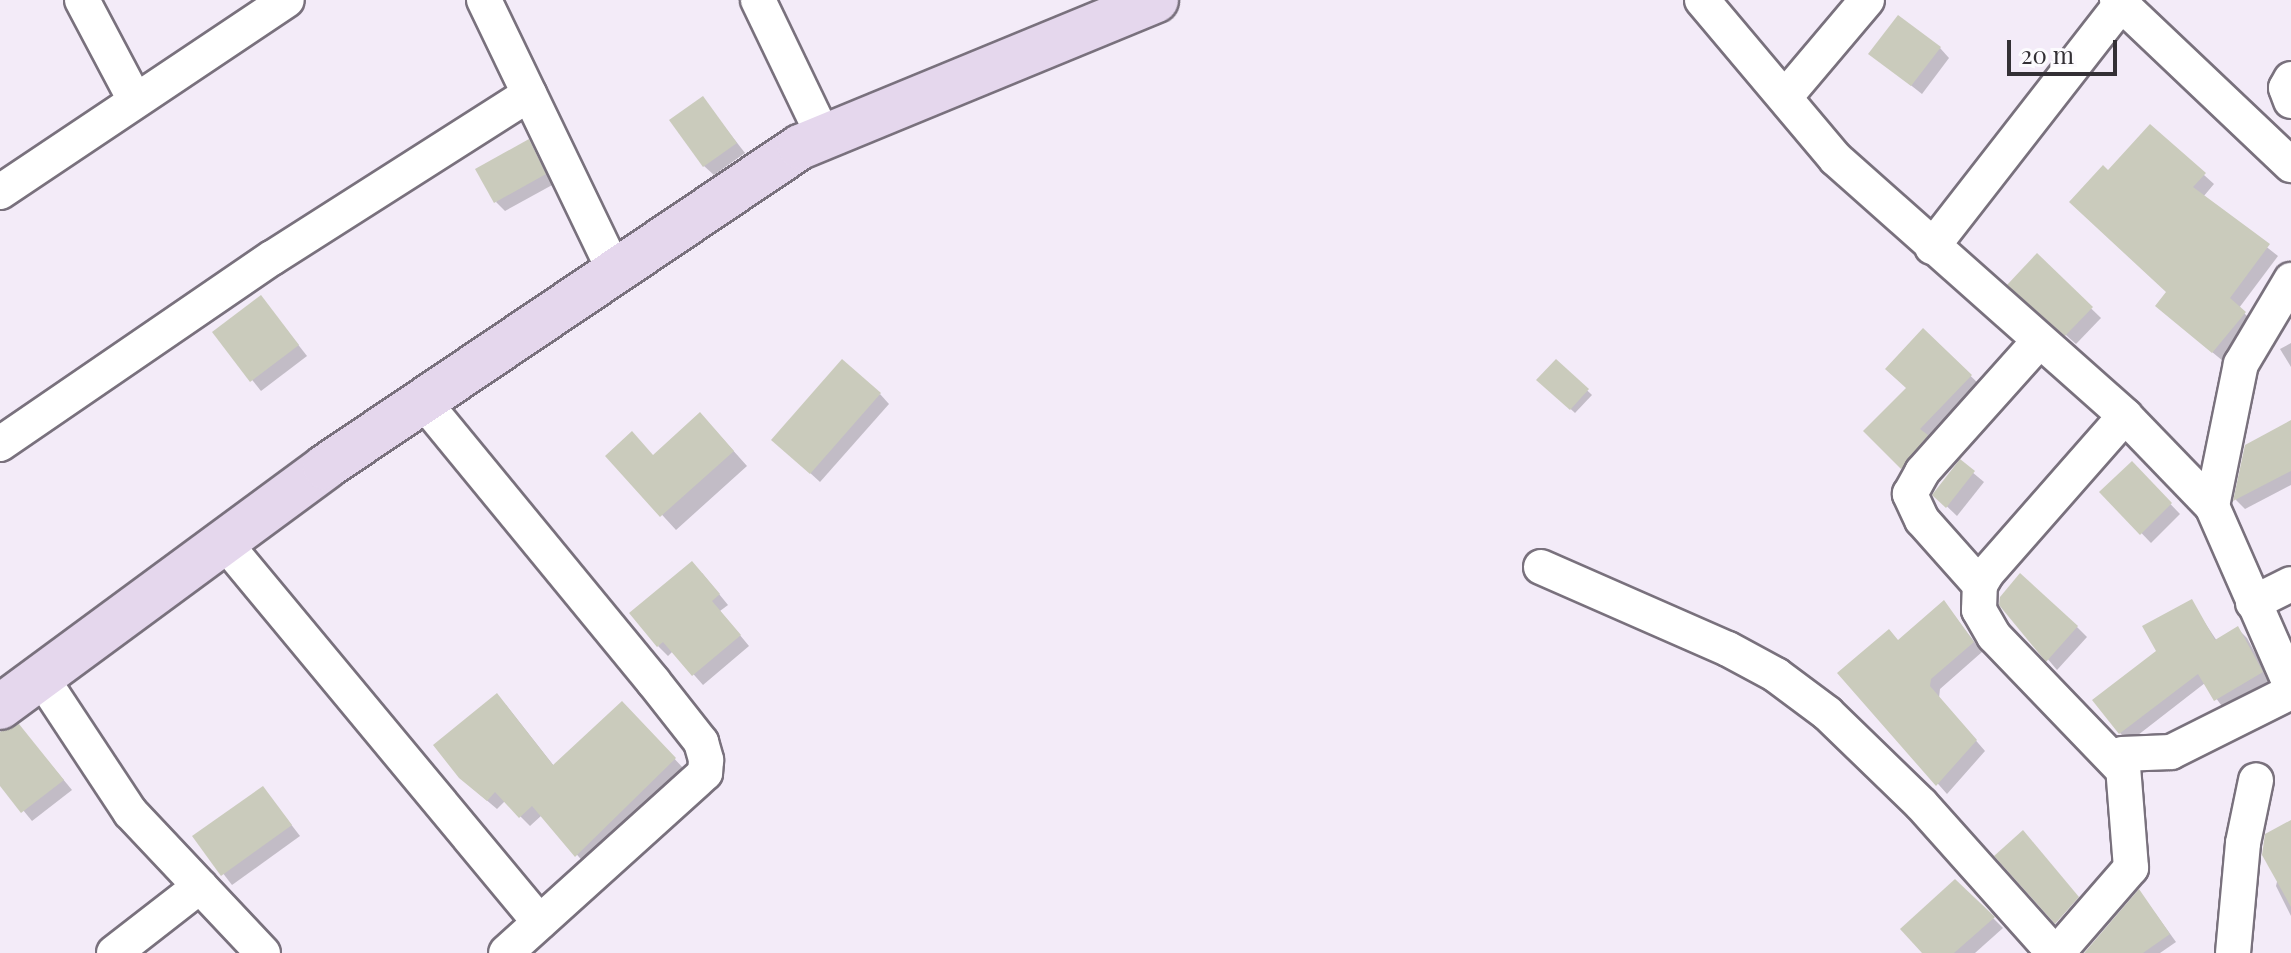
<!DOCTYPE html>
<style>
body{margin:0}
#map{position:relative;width:2291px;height:953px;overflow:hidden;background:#f3ebf8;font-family:"Playfair Display",serif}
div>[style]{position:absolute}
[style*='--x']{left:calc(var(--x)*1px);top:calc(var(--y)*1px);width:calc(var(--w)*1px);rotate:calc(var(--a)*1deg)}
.shadow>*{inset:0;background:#0003}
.building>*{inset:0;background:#cacbbc}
.roads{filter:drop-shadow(2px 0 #79717d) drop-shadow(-2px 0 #79717d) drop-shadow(0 2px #79717d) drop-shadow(0 -2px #79717d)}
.street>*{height:34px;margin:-17px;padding:0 17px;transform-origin:17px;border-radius:17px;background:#fff}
.secondary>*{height:44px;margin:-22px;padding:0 22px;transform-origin:22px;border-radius:22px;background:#e5d7ed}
span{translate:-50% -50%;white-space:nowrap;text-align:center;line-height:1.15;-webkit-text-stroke:8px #fcfbfe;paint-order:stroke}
.scale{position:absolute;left:2007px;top:40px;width:110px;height:36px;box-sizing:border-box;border:4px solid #333035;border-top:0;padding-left:10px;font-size:24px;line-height:28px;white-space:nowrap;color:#333035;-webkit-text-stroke:6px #fcfbfe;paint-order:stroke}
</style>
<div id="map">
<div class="shadow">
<div style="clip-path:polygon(1940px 48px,1949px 58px,1922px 94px,1871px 54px)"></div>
<div style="clip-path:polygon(703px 99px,745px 153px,714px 175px,704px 166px)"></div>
<div style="clip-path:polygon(528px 142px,554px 184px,505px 211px,496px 202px)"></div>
<div style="clip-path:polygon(2108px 173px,2204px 175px,2214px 184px,2203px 197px,2278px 256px,2239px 308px,2254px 323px,2223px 361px,2167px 315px,2168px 292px)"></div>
<div style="clip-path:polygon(2037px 256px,2101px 318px,2076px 344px,2020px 294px)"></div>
<div style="clip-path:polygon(261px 297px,307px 356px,261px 391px,214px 332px)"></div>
<div style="clip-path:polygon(1924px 331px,1981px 386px,1912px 477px,1866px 431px,1908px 389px)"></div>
<div style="clip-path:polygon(2291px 343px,2291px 367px,2280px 349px)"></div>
<div style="clip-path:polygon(1556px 361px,1592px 395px,1575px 413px,1539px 380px)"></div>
<div style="clip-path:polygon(880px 394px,889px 404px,820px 482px,784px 449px)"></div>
<div style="clip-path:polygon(2291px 423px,2291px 485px,2245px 509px,2236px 500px,2247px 446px)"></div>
<div style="clip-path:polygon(714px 429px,747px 466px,676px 530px,608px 456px,654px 457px)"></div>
<div style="clip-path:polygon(1960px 462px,1984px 482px,1957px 516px,1935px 495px)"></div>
<div style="clip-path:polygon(2132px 464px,2180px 514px,2151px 543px,2102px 492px)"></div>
<div style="clip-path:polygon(702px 573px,728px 605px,720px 611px,749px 646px,703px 685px,673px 651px,668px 656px,658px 646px)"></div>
<div style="clip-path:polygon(1944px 602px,1982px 652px,1940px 689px,1939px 698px,1985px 751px,1947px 794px,1840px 673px,1899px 642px)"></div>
<div style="clip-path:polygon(2191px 602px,2217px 641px,2238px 629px,2247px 638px,2270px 681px,2224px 709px,2205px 683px,2129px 742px,2120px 733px,2159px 652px)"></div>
<div style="clip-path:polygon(2001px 604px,2077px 627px,2087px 637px,2057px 670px)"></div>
<div style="clip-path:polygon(506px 705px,554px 766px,632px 713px,684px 769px,586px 865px,542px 815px,530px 826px,505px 801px,497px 809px,471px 787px)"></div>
<div style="clip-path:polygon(19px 726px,72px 790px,32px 821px,0 782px,0 733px)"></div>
<div style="clip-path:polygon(263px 788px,300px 836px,232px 885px,195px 837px)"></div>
<div style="clip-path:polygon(2291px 822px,2291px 916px,2276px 886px)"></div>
<div style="clip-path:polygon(1956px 881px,2003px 928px,1975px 953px,1925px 953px)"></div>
<div style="clip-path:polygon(2145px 899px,2176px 942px,2160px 953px,2086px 953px)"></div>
</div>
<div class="building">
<div style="clip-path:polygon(1898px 15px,1941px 47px,1911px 86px,1868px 54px)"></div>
<div style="clip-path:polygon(703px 96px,737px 143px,703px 167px,669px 120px)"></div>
<div style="clip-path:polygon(2150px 124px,2206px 173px,2193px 187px,2270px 244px,2230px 298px,2246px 312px,2212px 353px,2155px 306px,2166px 292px,2069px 202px,2103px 165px,2108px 170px)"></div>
<div style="clip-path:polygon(529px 139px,546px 174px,494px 203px,475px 169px)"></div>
<div style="clip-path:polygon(2037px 253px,2093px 307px,2065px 336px,2007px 285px)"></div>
<div style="clip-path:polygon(261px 295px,299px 345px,250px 382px,212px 332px)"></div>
<div style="clip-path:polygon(1923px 328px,1972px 375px,1920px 429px,1928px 435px,1901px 469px,1863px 431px,1906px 388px,1885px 369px)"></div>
<div style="clip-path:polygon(842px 359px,881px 393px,810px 474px,771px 440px)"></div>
<div style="clip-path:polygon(1556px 359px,1589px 389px,1570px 410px,1536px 380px)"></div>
<div style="clip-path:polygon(700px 412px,734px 451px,660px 517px,605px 456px,632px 431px,653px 455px)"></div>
<div style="clip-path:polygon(2291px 420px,2291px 471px,2233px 501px,2245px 445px)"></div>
<div style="clip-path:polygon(1960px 459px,1975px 471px,1946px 508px,1932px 495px)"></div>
<div style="clip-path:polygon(2132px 461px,2172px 503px,2140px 535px,2099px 492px)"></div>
<div style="clip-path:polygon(692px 561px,720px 594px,712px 601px,741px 635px,692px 676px,663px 642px,657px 647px,629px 613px)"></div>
<div style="clip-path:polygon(2020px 573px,2078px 626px,2046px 662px,1999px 605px,2000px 597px)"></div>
<div style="clip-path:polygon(2192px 599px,2215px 640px,2238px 626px,2263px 672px,2214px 701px,2198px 674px,2119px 734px,2092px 700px,2156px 651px,2142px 626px)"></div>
<div style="clip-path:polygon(1944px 600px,1974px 642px,1931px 679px,1930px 686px,1977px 740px,1936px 786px,1837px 673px,1889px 629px,1898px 640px)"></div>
<div style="clip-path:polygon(497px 693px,553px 765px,622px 701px,676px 758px,575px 857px,532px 806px,519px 818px,495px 792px,487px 801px,459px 778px,433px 745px)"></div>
<div style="clip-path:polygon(19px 724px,64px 780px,21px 813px,0 786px,0 732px)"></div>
<div style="clip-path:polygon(263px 786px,292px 825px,221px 876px,192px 836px)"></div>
<div style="clip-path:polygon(2291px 820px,2291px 907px,2262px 855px,2265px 834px)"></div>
<div style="clip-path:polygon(2023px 830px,2079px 897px,2055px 924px,1994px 856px)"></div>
<div style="clip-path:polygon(1955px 879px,1995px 917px,1954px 953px,1922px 953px,1900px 929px)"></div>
<div style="clip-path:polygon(2139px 889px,2170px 934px,2143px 953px,2084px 953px)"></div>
</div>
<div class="roads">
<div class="street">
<div style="--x:82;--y:0;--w:113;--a:62.1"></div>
<div style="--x:484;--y:0;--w:302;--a:64.3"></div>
<div style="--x:758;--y:0;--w:152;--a:64.3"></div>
<div style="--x:1702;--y:0;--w:208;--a:49.9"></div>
<div style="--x:1836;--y:159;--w:387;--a:41.6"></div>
<div style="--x:2125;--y:416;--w:125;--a:46"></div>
<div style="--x:2212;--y:506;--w:197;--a:66.3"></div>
<div style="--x:2117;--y:0;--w:240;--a:43.5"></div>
<div style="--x:2291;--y:79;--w:10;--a:119"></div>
<div style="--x:2286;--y:88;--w:14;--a:69"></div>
<div style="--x:1785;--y:97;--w:127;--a:-49.8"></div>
<div style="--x:0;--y:192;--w:345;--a:-33.8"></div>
<div style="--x:1932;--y:247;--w:313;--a:-52.1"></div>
<div style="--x:423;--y:401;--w:362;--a:50.6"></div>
<div style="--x:653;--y:681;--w:78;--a:51.8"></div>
<div style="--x:701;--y:742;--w:19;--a:74"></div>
<div style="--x:706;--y:760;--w:13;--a:94"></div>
<div style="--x:705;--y:773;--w:268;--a:137.9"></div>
<div style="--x:0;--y:444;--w:330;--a:-34.4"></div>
<div style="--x:272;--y:258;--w:305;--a:-32.5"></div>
<div style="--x:2212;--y:506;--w:145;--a:-78.5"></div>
<div style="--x:2241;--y:364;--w:98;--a:-59.2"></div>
<div style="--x:224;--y:542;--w:494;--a:50.3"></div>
<div style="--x:1541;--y:567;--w:204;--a:23.7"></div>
<div style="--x:1728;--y:649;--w:55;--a:28.4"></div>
<div style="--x:1776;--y:675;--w:64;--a:36.7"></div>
<div style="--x:1827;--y:713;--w:131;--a:44.1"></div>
<div style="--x:1921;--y:804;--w:200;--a:48.2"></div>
<div style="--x:1980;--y:585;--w:87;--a:-131.7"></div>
<div style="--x:1922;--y:520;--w:29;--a:-115"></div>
<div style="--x:1910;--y:494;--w:25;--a:-61"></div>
<div style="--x:1922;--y:472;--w:176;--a:-48.2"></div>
<div style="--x:2253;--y:603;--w:42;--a:-26.6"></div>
<div style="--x:41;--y:677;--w:162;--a:56.6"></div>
<div style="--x:130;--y:812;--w:194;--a:46.7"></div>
<div style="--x:2123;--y:770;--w:186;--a:-133.9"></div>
<div style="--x:1994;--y:636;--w:30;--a:-120"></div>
<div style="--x:1979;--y:610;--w:25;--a:-88"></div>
<div style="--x:1980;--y:585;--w:14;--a:-60"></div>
<div style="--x:1987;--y:573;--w:209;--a:-48.7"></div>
<div style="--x:114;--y:953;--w:109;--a:-37.9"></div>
<div style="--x:2057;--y:953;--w:113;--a:-49"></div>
<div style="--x:2131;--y:868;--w:114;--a:-94.5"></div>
<div style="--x:2122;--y:754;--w:49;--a:-2.3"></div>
<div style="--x:2171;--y:752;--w:134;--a:-26.6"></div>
<div style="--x:2233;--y:953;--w:110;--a:-84.8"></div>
<div style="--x:2243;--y:843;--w:64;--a:-78.3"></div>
</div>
<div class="secondary">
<div style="--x:0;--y:707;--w:404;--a:-36.4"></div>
<div style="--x:325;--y:467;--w:573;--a:-33.97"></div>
<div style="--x:800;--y:147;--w:385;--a:-22.4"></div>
</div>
</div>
<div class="scale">20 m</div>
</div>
